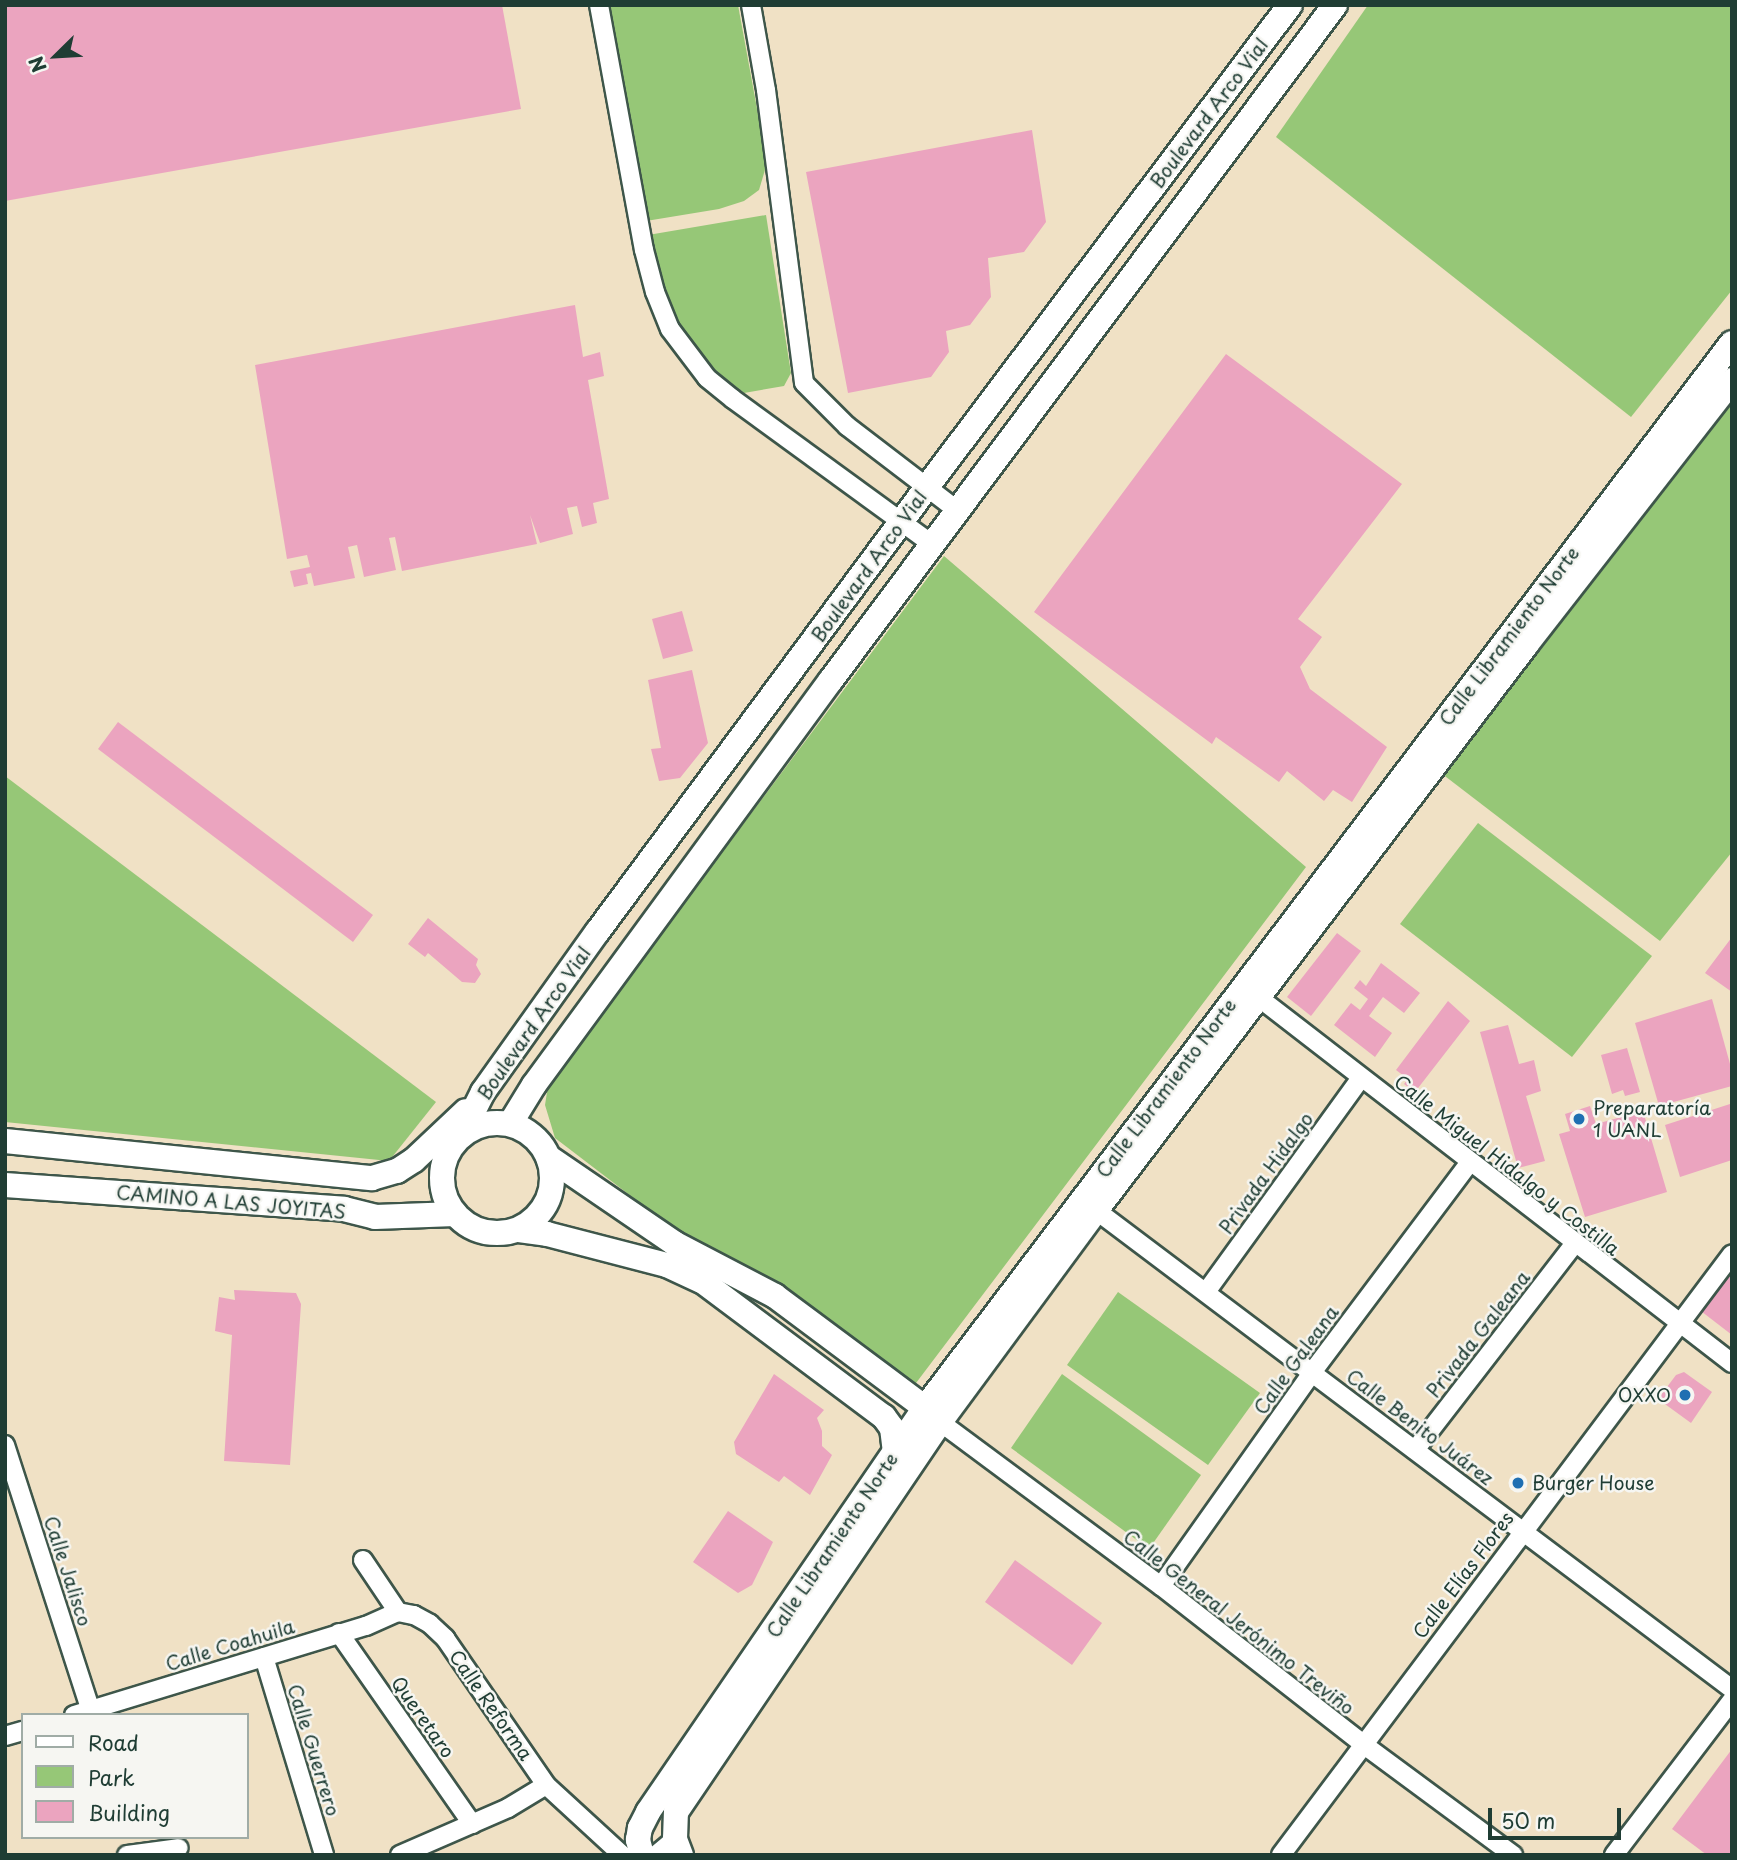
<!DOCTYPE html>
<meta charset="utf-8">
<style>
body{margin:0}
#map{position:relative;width:1737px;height:1860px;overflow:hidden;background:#f0e1c5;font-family:"Playpen Sans",sans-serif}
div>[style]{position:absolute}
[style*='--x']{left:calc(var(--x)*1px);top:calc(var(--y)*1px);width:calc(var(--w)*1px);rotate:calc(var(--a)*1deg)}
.green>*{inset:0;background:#96c777}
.building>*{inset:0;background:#eba4bf}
.roads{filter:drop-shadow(2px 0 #3e564a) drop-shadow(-2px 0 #3e564a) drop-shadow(0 2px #3e564a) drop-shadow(0 -2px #3e564a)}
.street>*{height:18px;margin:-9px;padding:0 9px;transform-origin:9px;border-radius:9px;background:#fff}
.secondary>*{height:24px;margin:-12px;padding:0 12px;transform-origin:12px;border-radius:12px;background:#fff}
.secondary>.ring{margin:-12px;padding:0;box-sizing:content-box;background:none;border:24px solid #fff;border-radius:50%}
.dots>*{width:19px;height:19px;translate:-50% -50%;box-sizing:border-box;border:4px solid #f6f6f2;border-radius:50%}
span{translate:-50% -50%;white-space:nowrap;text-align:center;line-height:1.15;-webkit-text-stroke:5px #f6f6f2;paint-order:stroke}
.street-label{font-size:19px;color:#1f3d34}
.poi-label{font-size:19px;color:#1f3d34}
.left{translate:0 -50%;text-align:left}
.right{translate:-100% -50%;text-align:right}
.frame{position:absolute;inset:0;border:7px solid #1f3d34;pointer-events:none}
.legend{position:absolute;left:21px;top:1713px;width:228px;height:126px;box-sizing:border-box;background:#f6f6f2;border:2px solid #a0aca6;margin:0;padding:9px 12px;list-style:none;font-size:21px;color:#1f3d34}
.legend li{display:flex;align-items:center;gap:14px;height:35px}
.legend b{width:35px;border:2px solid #a0aca6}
.north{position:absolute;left:21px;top:21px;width:70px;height:70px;-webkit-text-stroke:5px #f6f6f2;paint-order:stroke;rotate:246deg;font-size:19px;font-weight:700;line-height:28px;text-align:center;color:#1f3d34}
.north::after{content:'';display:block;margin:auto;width:24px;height:32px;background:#1f3d34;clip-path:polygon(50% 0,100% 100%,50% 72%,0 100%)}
.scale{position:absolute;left:1488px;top:1808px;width:133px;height:32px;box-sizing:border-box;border:4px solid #1f3d34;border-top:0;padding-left:9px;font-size:21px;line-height:24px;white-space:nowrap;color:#1f3d34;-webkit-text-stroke:5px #f6f6f2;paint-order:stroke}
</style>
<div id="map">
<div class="green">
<div style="clip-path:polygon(604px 5px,738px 5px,767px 163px,759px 190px,744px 201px,719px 209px,646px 221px)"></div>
<div style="clip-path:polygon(1368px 5px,1732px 5px,1732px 290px,1631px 417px,1276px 137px)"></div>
<div style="clip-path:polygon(766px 215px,791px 373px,784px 386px,744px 393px,709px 366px,675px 326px,658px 291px,648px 235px)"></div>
<div style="clip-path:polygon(1732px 396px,1732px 852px,1660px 941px,1437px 770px)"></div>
<div style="clip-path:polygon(944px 556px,1306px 867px,913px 1387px,786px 1287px,708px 1255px,555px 1138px,545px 1105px,548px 1086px,559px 1070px)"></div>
<div style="clip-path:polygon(5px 776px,436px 1102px,389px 1161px,5px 1122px)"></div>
<div style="clip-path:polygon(1478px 823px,1652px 956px,1572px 1057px,1400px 924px)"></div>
<div style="clip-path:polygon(1118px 1292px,1260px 1393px,1208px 1465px,1067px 1365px)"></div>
<div style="clip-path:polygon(1062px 1374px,1201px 1475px,1149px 1549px,1011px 1448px)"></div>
</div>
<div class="building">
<div style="clip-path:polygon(5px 5px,502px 5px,521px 109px,5px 201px)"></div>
<div style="clip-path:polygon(1032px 130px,1046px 222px,1024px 252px,988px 258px,991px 297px,970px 325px,946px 331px,949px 352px,931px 377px,848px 393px,806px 172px)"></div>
<div style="clip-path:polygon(575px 305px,583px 357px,600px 352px,604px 376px,588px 380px,609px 499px,593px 503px,597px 523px,582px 527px,577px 506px,567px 508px,573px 534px,540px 543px,530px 515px,537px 544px,402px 571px,395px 537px,389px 538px,396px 570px,364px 577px,357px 545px,348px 547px,355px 578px,314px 586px,311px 573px,306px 574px,308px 584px,294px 587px,290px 571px,310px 567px,307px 555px,287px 559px,255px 365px)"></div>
<div style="clip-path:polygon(1226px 354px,1402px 484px,1298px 619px,1322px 637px,1300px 667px,1310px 689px,1387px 747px,1352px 802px,1333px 790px,1324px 801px,1287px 771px,1279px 782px,1216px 737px,1212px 744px,1034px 612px)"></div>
<div style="clip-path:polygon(682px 611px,693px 651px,663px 659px,652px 619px)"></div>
<div style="clip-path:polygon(692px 670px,708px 743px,680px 778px,659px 781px,651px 749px,661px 748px,648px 680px)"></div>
<div style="clip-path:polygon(118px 722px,373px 915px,353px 942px,98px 749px)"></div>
<div style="clip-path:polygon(428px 918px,478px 959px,476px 965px,481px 974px,475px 983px,462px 982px,428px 953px,425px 957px,408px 944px)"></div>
<div style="clip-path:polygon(1337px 933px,1361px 951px,1311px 1016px,1287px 997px)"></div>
<div style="clip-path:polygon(1732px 937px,1732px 992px,1705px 973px)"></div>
<div style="clip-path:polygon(1381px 963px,1420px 993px,1404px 1013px,1383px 997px,1369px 1016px,1392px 1033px,1375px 1057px,1334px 1025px,1351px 1003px,1360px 1010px,1368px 999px,1354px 988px,1360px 980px,1366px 986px)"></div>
<div style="clip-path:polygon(1712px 999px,1732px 1071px,1732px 1086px,1659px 1106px,1635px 1023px)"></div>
<div style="clip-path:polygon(1448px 1001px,1470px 1021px,1415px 1092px,1404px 1084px,1408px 1079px,1396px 1070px)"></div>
<div style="clip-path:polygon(1508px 1025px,1519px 1064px,1534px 1060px,1541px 1091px,1526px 1096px,1545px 1161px,1518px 1168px,1480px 1032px)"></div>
<div style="clip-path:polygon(1627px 1048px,1640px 1092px,1625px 1096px,1623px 1090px,1612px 1094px,1601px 1055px)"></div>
<div style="clip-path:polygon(1730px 1104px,1732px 1160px,1680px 1177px,1665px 1125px)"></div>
<div style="clip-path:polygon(1590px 1106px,1596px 1124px,1643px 1111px,1667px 1192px,1585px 1217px,1559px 1134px,1570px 1131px,1565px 1114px)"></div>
<div style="clip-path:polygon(1732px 1264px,1732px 1335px,1697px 1308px)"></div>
<div style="clip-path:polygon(234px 1290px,296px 1293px,301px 1304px,290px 1465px,224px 1461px,232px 1335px,215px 1331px,219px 1297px,235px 1300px)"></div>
<div style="clip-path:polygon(1684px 1372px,1712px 1392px,1691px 1423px,1658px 1399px,1676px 1375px)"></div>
<div style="clip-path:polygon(774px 1374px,824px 1410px,817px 1418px,822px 1431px,822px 1446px,832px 1455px,810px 1495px,784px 1476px,779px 1482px,736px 1454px,734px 1442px)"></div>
<div style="clip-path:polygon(728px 1511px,773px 1542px,752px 1585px,738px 1593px,693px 1562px)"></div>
<div style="clip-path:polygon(1015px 1560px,1102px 1623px,1072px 1665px,985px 1602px)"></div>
<div style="clip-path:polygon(1732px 1749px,1732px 1855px,1707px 1855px,1672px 1829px)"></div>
</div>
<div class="roads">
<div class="street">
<div style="--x:599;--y:5;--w:249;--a:79.6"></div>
<div style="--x:644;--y:250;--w:43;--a:75.3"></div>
<div style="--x:655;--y:292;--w:40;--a:68"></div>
<div style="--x:670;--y:329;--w:61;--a:52.9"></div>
<div style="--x:707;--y:378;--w:33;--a:39"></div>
<div style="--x:733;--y:399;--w:246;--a:36.1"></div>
<div style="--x:751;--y:5;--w:86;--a:80"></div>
<div style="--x:766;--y:90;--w:295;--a:82.6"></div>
<div style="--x:804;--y:383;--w:61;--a:45"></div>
<div style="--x:847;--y:426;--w:138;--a:37.4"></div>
<div style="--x:1249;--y:990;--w:610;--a:37.68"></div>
<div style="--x:1089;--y:1205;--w:805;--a:36.97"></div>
<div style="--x:1206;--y:1292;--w:264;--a:-54.1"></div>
<div style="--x:940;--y:1422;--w:275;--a:36.6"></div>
<div style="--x:1161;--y:1586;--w:256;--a:38"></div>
<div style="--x:1363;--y:1744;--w:187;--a:36.5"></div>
<div style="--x:5;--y:1445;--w:284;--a:72.1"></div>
<div style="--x:1415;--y:1450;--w:262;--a:-52.3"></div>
<div style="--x:363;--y:1560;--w:63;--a:56.1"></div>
<div style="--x:398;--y:1612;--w:16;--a:11"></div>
<div style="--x:414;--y:1615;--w:18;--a:29"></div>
<div style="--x:430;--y:1624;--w:21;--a:43"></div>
<div style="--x:445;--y:1638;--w:178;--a:55.5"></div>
<div style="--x:546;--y:1785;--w:103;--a:42.6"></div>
<div style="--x:1161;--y:1586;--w:263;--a:-54.7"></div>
<div style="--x:1313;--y:1371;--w:261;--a:-53.1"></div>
<div style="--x:339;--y:1633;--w:233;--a:55.1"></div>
<div style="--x:264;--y:1657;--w:207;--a:73.1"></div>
<div style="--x:74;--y:1715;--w:305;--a:-17"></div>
<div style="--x:366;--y:1626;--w:35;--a:-24"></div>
<div style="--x:5;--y:1736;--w:19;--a:-16"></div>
<div style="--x:127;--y:1855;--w:52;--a:-7.7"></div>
<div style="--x:400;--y:1855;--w:118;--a:-23.5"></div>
<div style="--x:508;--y:1808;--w:44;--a:-31.2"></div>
<div style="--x:656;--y:1855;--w:25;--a:-40"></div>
<div style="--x:1281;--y:1855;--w:751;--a:-53.11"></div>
<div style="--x:1614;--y:1855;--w:195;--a:-52.7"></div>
</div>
<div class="secondary">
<div class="ring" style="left:442px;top:1123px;width:86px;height:86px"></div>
<div style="--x:510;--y:1124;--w:46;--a:-58.4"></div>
<div style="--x:534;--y:1085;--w:502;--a:-53.75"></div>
<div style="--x:831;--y:680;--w:842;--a:-53.25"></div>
<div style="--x:461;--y:1136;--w:49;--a:-63.4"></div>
<div style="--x:483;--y:1092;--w:198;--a:-54.5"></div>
<div style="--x:598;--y:931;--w:553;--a:-53.46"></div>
<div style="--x:927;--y:487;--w:603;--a:-53.02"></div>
<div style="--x:5;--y:1141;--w:369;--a:5.8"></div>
<div style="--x:372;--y:1178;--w:26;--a:-16"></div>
<div style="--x:397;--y:1171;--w:20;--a:-33"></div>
<div style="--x:414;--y:1160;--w:71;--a:-43.3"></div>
<div style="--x:548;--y:1157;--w:153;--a:34.3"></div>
<div style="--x:674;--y:1243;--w:114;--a:27.7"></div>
<div style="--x:775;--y:1296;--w:187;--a:36.7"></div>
<div style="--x:5;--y:1185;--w:340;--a:4"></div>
<div style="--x:344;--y:1209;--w:32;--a:14"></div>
<div style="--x:375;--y:1217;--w:80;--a:-2.1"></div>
<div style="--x:519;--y:1230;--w:28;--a:8"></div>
<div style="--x:547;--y:1234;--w:124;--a:14.5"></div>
<div style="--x:667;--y:1265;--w:38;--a:25"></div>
<div style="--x:702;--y:1281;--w:227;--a:36.8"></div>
<div style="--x:884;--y:1417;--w:14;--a:54"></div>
<div style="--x:892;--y:1428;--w:25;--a:83"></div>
<div style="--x:642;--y:1855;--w:16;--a:-105"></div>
<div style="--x:638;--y:1840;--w:12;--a:-81"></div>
<div style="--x:640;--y:1828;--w:18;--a:-63"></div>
<div style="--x:648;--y:1812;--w:490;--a:-55.6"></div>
<div style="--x:925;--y:1408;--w:1336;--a:-52.85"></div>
<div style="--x:681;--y:1855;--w:17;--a:-111"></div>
<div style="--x:675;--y:1839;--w:27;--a:-88"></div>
<div style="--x:676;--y:1812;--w:471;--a:-55.9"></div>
<div style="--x:940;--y:1422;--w:265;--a:-53.6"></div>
<div style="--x:1097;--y:1209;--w:709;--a:-52.74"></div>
<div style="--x:1526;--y:645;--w:336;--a:-52.1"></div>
</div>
</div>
<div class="dots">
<div style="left:1579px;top:1119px;background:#1f6fb2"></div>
<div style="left:1685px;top:1395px;background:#1f6fb2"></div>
<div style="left:1518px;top:1483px;background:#1f6fb2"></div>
</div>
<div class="street-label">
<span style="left:1209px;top:113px;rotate:-53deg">Boulevard Arco Vial</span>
<span style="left:869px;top:566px;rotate:-54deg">Boulevard Arco Vial</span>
<span style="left:1509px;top:636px;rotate:-53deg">Calle Libramiento Norte</span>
<span style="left:534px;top:1023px;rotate:-55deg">Boulevard Arco Vial</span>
<span style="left:1166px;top:1088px;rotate:-53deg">Calle Libramiento Norte</span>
<span style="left:1507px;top:1165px;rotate:38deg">Calle Miguel Hidalgo y Costilla</span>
<span style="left:1266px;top:1173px;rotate:-54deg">Privada Hidalgo</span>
<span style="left:231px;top:1202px;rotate:5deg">CAMINO A LAS JOYITAS</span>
<span style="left:1478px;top:1334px;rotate:-52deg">Privada Galeana</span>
<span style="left:1296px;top:1360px;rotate:-54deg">Calle Galeana</span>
<span style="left:1420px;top:1427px;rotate:37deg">Calle Benito Juárez</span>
<span style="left:832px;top:1545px;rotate:-56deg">Calle Libramiento Norte</span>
<span style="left:68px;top:1571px;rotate:72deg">Calle Jalisco</span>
<span style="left:1463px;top:1575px;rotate:-53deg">Calle Elías Flores</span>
<span style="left:1239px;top:1622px;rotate:38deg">Calle General Jerónimo Treviño</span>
<span style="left:230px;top:1645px;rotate:-17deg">Calle Coahuila</span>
<span style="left:491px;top:1705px;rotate:55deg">Calle Reforma</span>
<span style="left:423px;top:1717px;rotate:55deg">Queretaro</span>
<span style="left:314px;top:1750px;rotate:73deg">Calle Guerrero</span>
</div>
<div class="poi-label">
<span class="left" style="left:1593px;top:1119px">Preparatoría<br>1 UANL</span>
<span class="right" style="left:1671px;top:1395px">OXXO</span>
<span class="left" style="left:1532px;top:1483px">Burger House</span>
</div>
<div class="frame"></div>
<ul class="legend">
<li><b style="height:9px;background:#fff"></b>Road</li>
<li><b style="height:19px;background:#96c777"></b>Park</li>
<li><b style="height:19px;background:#eba4bf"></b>Building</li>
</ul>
<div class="north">N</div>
<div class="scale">50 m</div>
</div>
